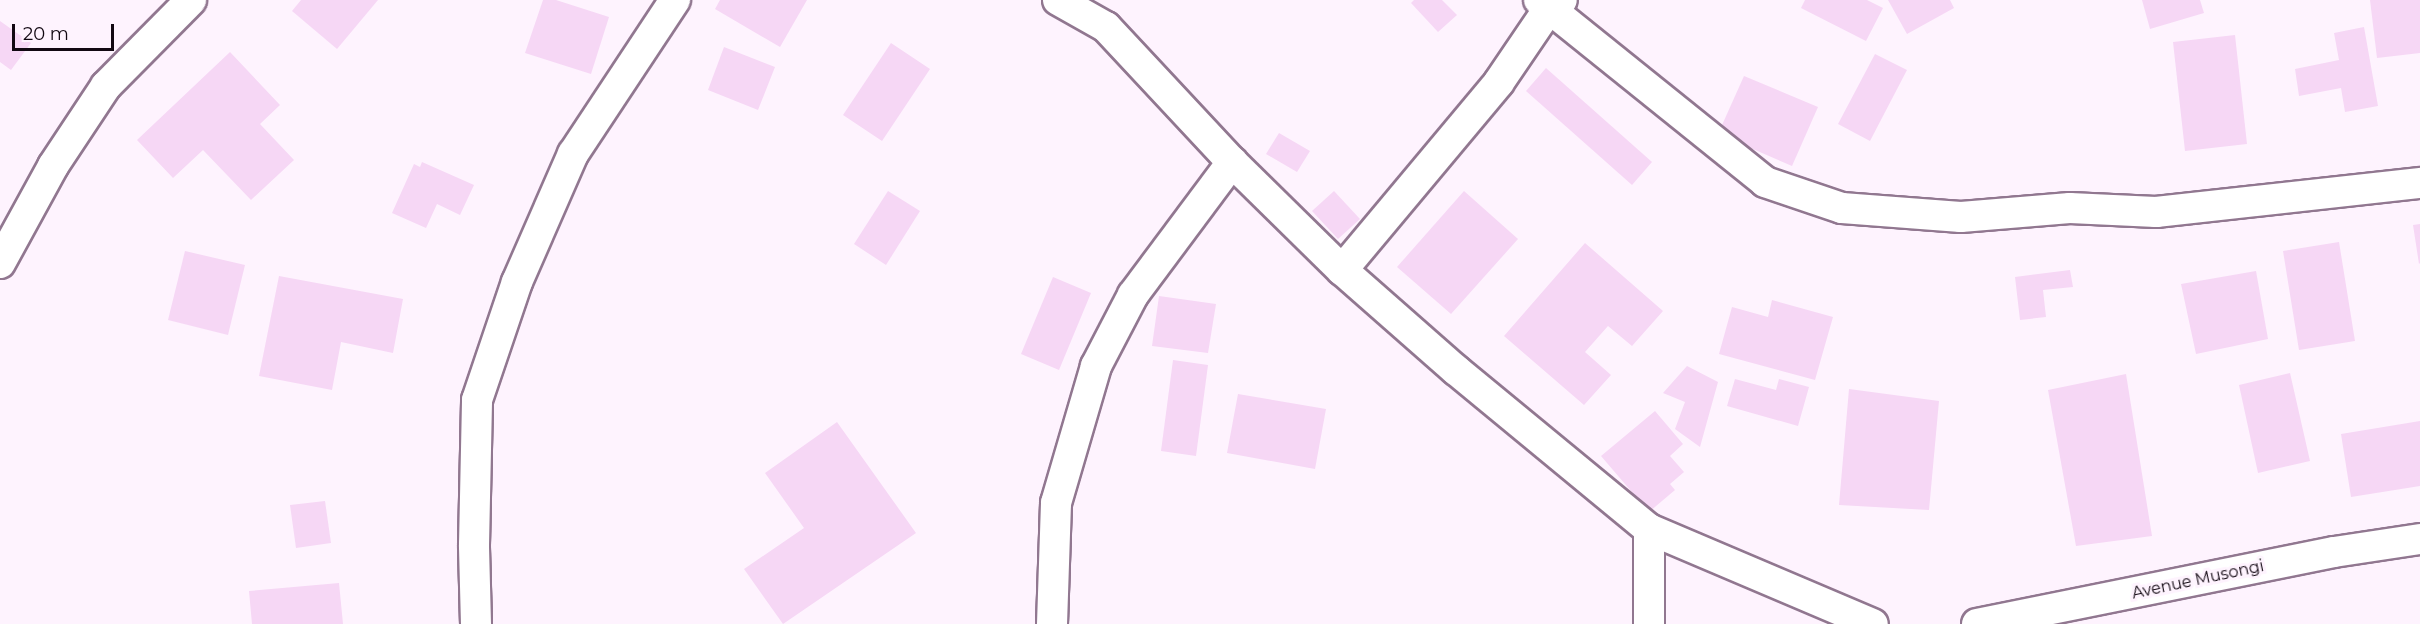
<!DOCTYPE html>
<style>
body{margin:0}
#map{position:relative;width:2420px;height:624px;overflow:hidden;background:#fef3fe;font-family:Montserrat,sans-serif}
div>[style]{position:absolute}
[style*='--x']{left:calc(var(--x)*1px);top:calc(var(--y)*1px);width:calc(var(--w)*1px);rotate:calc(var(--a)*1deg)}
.building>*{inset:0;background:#f6d7f5}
.roads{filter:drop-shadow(2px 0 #917790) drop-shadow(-2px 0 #917790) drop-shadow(0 2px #917790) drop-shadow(0 -2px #917790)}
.minor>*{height:30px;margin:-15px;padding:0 15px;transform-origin:15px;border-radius:15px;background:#fff}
span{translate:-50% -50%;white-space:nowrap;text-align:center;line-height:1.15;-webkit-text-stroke:6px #fef3fe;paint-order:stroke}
.street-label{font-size:16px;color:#120812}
.scale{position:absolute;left:12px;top:24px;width:102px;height:27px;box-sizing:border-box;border:3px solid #120812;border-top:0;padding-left:8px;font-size:18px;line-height:21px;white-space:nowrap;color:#120812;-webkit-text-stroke:4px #fef3fe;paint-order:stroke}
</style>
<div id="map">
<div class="building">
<div style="clip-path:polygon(301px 0,378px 0,337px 49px,292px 11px)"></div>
<div style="clip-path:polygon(543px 0,556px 0,609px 17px,591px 74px,525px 53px)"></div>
<div style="clip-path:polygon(720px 0,807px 0,780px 47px,715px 9px)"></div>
<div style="clip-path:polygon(1414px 0,1442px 0,1457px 15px,1438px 32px,1411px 3px)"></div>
<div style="clip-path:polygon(1805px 0,1867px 0,1883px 8px,1866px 41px,1801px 8px)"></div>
<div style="clip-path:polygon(1888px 0,1950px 0,1954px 8px,1907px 34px)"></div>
<div style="clip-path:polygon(2142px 0,2200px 0,2204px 13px,2150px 29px)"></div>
<div style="clip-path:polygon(2370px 0,2420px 0,2420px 53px,2377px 58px)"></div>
<div style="clip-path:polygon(0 21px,31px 43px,11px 70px,0 62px)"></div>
<div style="clip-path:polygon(2364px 27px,2378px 106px,2345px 112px,2341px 88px,2299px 96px,2295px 69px,2339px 60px,2334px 33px)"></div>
<div style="clip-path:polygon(2235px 35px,2247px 144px,2185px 151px,2173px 42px)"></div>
<div style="clip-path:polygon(891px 43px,930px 69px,882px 141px,843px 115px)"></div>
<div style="clip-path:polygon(724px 47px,775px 67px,758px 110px,708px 90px)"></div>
<div style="clip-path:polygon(230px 52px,280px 105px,260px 124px,294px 160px,251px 200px,203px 150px,173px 178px,137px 140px)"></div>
<div style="clip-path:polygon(1875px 54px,1907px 70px,1870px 141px,1838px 124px)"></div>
<div style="clip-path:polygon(1546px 68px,1652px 162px,1632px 185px,1526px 91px)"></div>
<div style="clip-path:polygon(1744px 76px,1818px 107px,1792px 166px,1718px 134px)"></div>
<div style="clip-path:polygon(1279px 133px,1310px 151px,1297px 172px,1266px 154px)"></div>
<div style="clip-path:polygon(422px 162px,474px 185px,460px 215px,437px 204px,426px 228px,392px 213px,414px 164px,420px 167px)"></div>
<div style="clip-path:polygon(888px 191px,920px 211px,886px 265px,854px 244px)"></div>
<div style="clip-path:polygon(1334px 191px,1360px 219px,1338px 239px,1312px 211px)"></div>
<div style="clip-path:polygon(1464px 191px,1518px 239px,1451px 314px,1397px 267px)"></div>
<div style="clip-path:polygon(2420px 224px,2420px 263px,2419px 264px,2413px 225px)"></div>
<div style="clip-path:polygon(2339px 242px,2355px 341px,2299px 350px,2283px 251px)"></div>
<div style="clip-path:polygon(1585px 243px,1663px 311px,1632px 346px,1608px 326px,1585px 352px,1611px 375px,1584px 405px,1504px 336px)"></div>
<div style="clip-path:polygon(185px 251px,245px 265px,228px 335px,168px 320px)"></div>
<div style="clip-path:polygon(2070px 270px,2073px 287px,2043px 290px,2046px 317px,2020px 320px,2015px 277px)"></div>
<div style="clip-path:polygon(2256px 271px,2268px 339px,2196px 354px,2181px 284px)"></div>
<div style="clip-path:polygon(279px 276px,403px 299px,393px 353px,341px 342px,332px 390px,259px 376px)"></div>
<div style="clip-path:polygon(1053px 277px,1091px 293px,1059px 370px,1021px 354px)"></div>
<div style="clip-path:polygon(1159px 296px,1216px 304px,1208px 353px,1152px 346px)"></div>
<div style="clip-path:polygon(1772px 300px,1833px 317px,1815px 380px,1719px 354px,1732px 307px,1768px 317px)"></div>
<div style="clip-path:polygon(1173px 360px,1208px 365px,1196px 456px,1161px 451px)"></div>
<div style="clip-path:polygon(1687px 366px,1718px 382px,1700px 447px,1675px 429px,1685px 402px,1663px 393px)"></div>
<div style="clip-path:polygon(2290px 373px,2310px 461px,2258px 473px,2239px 385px)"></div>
<div style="clip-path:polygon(2126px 374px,2152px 536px,2076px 546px,2048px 390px)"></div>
<div style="clip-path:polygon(1735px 379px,1776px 390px,1779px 379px,1809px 387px,1798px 426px,1727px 406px)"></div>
<div style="clip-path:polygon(1849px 389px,1939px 401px,1929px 510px,1839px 505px)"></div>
<div style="clip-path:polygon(1238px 394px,1326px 409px,1315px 469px,1227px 453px)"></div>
<div style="clip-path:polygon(1655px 411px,1683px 444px,1670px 456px,1684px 472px,1670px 484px,1675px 490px,1649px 512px,1601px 456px)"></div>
<div style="clip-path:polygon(2420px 421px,2420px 486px,2351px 497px,2341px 434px)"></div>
<div style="clip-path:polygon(837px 422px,916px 533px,783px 624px,744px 569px,804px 528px,765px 473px)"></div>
<div style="clip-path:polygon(325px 501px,331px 543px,296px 548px,290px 505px)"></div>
<div style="clip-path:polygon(339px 583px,343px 624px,252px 624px,249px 591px)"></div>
</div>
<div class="roads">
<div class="minor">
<div style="--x:1058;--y:0;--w:55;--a:29.4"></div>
<div style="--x:1106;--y:27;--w:185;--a:47"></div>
<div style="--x:1232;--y:162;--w:154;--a:44.5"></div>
<div style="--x:1342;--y:270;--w:152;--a:41.3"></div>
<div style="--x:1456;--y:370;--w:250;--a:39.5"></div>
<div style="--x:1649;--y:529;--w:95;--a:90"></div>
<div style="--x:1539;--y:0;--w:290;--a:38.8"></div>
<div style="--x:1765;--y:182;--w:81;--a:18.7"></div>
<div style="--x:1842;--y:208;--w:119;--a:4.3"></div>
<div style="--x:1961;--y:217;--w:109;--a:-4.7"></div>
<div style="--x:2070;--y:208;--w:86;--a:2.7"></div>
<div style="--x:2156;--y:212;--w:266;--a:-6.3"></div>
<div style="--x:0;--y:263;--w:111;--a:-61.3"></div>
<div style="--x:53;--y:166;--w:96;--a:-56.5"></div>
<div style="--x:106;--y:86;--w:121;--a:-45.3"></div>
<div style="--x:1342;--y:270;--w:245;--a:-50.1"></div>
<div style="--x:1499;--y:82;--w:87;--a:-55.8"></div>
<div style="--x:1548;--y:10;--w:17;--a:-36"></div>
<div style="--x:1649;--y:529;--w:243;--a:23"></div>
<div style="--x:476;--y:624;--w:79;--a:-91.5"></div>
<div style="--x:474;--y:545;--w:145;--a:-88.8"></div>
<div style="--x:477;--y:400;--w:125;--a:-71.3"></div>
<div style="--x:517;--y:282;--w:140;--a:-66.4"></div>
<div style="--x:573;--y:154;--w:185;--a:-56.5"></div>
<div style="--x:1052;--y:624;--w:121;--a:-88.1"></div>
<div style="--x:1056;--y:503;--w:143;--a:-73.7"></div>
<div style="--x:1096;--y:366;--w:80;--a:-62.5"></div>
<div style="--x:1133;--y:295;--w:166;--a:-53.3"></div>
<div style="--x:1977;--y:624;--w:364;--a:-11.4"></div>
<div style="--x:2334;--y:552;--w:87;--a:-8.6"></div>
</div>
</div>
<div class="street-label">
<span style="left:2198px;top:580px;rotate:-12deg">Avenue Musongi</span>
</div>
<div class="scale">20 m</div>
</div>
